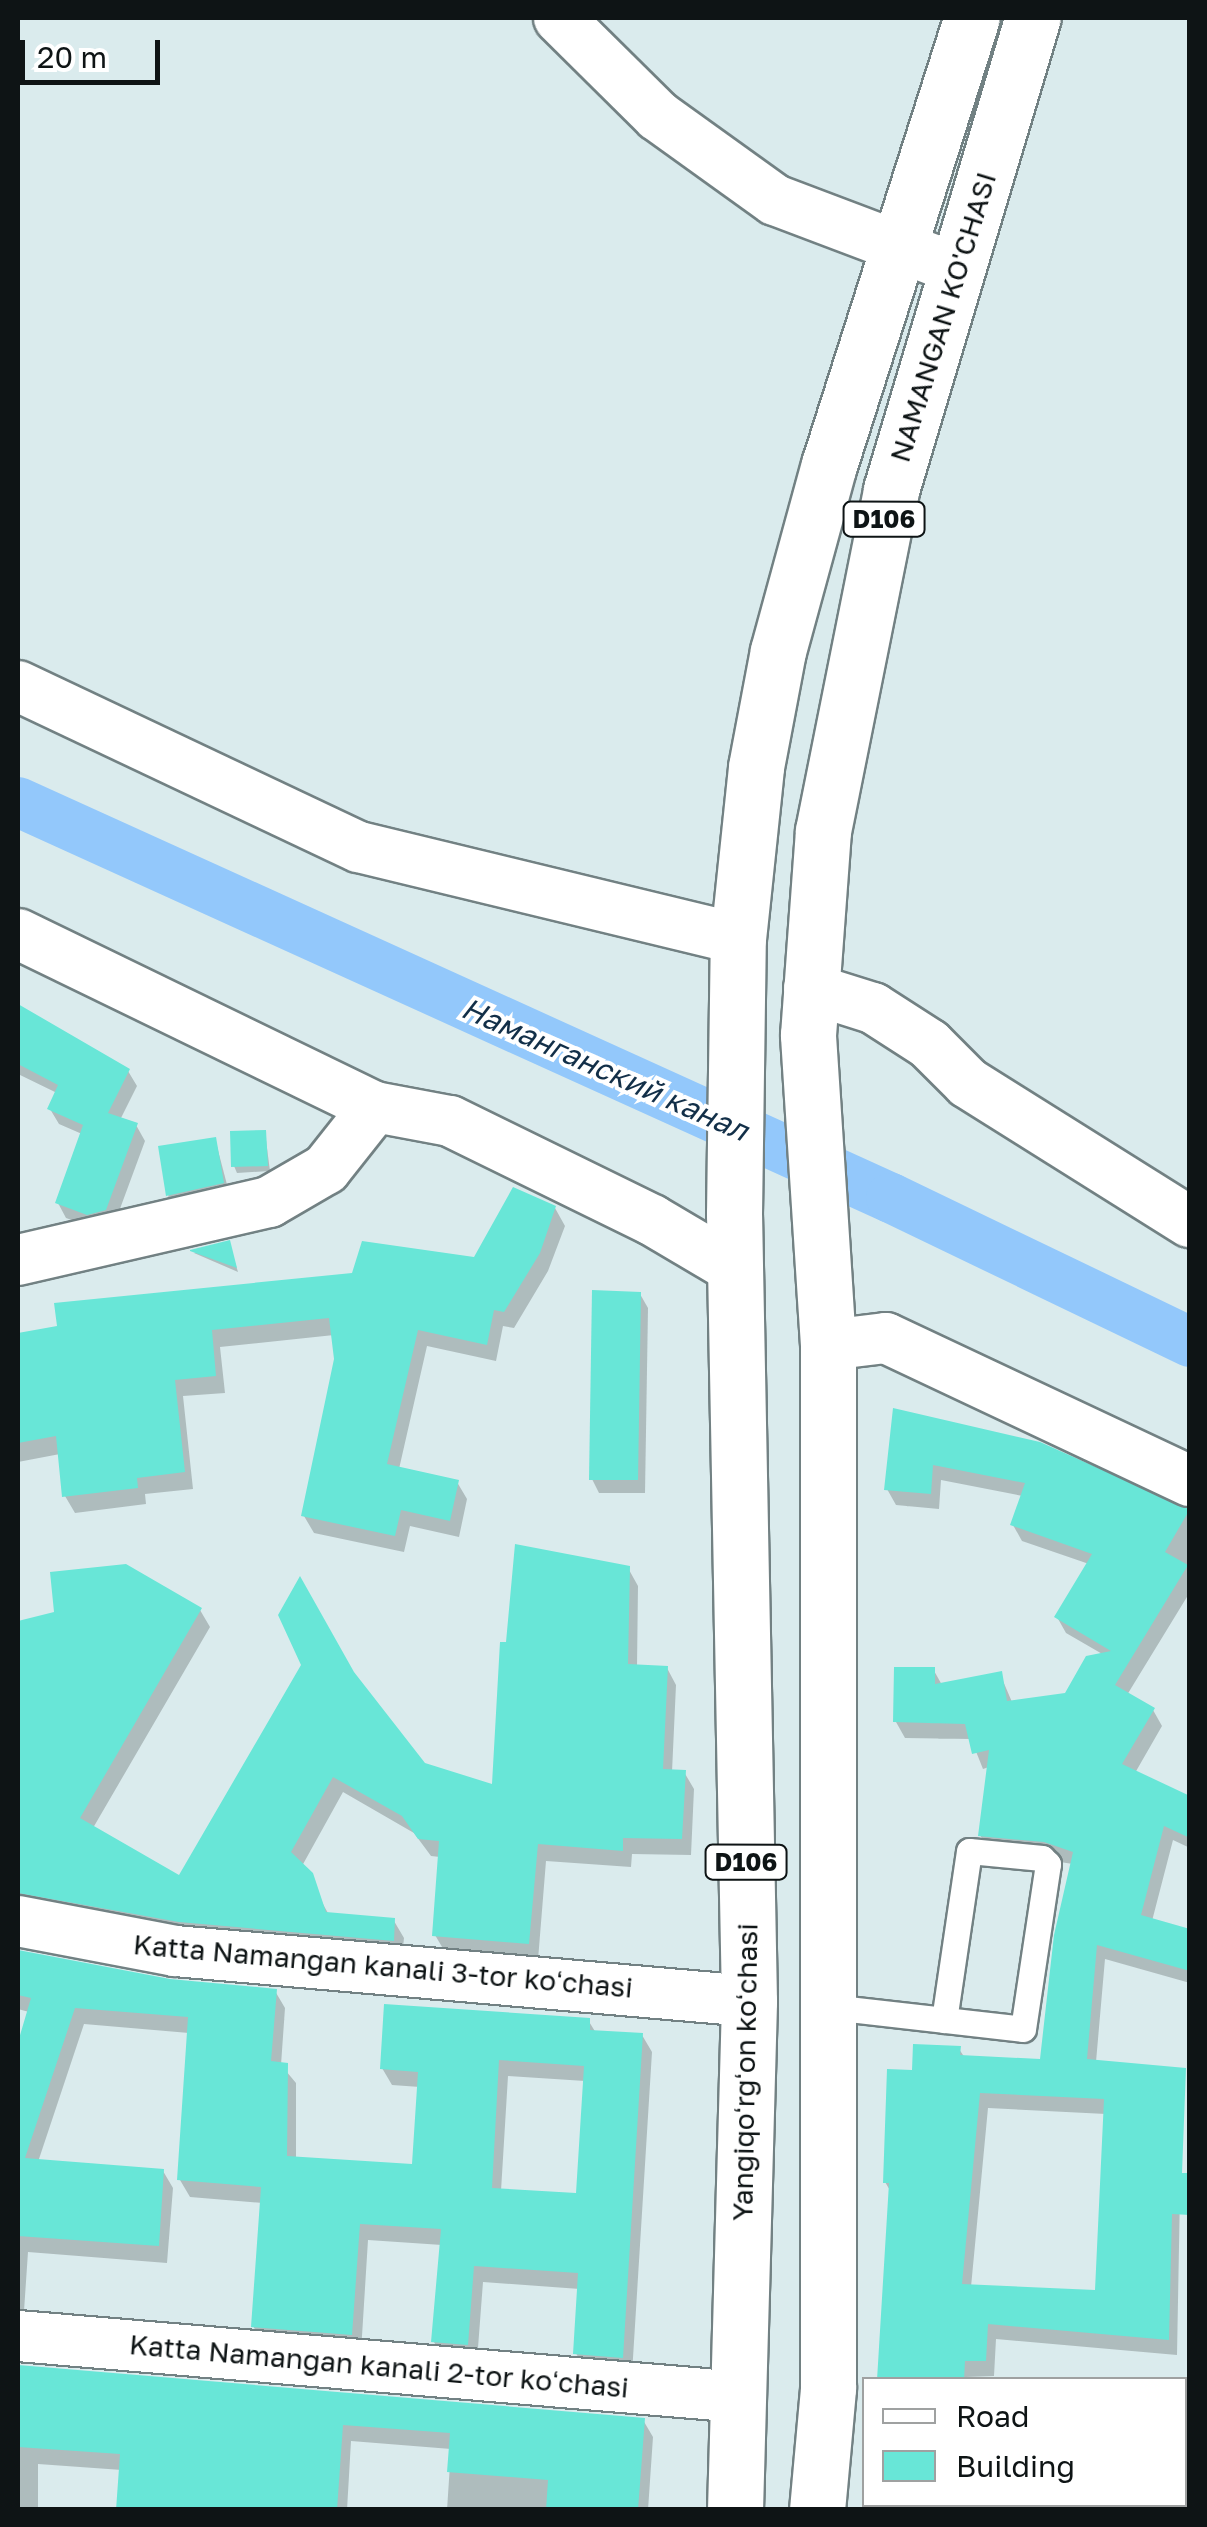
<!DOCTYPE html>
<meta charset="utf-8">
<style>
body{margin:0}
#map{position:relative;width:1207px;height:2527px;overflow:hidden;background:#daebed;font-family:"Golos Text",sans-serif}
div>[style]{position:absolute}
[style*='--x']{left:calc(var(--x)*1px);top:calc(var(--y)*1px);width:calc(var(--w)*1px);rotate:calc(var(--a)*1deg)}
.shadow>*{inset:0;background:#0003}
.canal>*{height:50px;margin:-25px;padding:0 25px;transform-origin:25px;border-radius:25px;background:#93c8fb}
.building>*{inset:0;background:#68e6d7}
.roads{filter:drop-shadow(2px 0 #728183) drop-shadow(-2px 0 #728183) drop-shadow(0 2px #728183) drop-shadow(0 -2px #728183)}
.lane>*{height:25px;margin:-12.5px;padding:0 12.5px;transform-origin:12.5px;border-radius:12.5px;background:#fff}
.street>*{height:50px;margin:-25px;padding:0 25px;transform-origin:25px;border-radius:25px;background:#fff}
.primary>*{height:55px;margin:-27.5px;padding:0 27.5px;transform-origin:27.5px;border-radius:27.5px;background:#fff}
span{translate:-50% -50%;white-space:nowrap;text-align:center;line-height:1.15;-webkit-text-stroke:8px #fff;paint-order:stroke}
.shield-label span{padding:2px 8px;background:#fff;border:2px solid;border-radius:8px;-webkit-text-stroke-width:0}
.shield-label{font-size:25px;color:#0e1415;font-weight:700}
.street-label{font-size:28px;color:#0e1415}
.water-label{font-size:30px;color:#122f48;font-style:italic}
.frame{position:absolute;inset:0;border:20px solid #0e1415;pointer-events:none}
.legend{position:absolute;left:862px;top:2377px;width:325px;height:130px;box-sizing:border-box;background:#fff;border:2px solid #9fa1a1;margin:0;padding:12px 18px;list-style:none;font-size:30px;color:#0e1415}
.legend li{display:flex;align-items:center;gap:20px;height:50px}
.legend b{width:50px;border:2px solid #9fa1a1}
.scale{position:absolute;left:20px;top:40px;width:140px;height:45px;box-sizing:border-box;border:5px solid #0e1415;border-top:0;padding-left:12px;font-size:30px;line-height:35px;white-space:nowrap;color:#0e1415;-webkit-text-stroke:8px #fff;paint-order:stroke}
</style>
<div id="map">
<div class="shadow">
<div style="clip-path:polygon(18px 1007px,128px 1071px,137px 1086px,120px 1120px,136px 1125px,145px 1141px,114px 1225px,97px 1229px,66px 1218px,58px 1203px,82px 1134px,59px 1124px,50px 1109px,57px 1093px,18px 1074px)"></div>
<div style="clip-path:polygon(265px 1133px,270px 1171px,237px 1173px,234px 1166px)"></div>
<div style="clip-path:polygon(215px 1139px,230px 1196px,176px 1209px,168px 1196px)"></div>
<div style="clip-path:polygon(555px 1208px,565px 1226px,548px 1271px,514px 1328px,503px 1326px,496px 1361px,427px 1346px,399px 1469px,457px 1482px,467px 1499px,459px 1537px,410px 1526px,404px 1552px,314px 1533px,304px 1516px,336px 1359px,334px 1335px,220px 1347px,225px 1393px,183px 1396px,193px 1489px,145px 1494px,146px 1504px,75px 1513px,65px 1496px,60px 1454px,18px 1462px,18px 1335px,476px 1260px)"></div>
<div style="clip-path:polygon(229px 1243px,238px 1272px,194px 1253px)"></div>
<div style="clip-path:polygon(640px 1294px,648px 1308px,645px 1493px,599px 1493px,592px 1479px)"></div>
<div style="clip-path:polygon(evenodd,895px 1411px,1190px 1510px,1190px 1592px,1127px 1695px,1153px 1710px,1162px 1726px,1135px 1773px,1190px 1799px,1190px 1848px,1173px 1840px,1152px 1921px,1190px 1931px,1190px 1983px,1105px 1959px,1096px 2062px,1182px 2086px,1177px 2355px,996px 2339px,994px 2376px,881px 2380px,891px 2192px,885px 2182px,914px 2073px,959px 2049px,965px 2058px,1042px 2062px,1073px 1864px,989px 1851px,980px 1835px,989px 1767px,983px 1769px,971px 1739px,905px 1738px,896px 1722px,933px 1669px,942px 1685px,1000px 1674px,1012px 1702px,1066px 1695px,1104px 1655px,1066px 1633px,1057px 1617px,1089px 1564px,1022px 1541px,1013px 1525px,1023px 1496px,941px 1480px,939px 1509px,896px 1505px,887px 1489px,895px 1411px,988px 2108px,1106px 2114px,1097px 2293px,971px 2287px,988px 2108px)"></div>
<div style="clip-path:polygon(628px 1568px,638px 1586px,637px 1667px,667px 1668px,676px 1685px,672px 1772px,684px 1772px,694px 1789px,691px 1855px,632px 1854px,631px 1867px,546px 1861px,538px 1960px,445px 1952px,435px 1935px,440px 1857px,431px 1856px,414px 1833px,343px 1792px,302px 1866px,329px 1915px,394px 1921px,404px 1938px,402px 1957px,18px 1915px,18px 1623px,57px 1614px,200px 1610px,210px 1627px,93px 1828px,180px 1879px,353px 1675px,423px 1765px,494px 1787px)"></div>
<div style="clip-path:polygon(evenodd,18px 1953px,169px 1982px,275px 1991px,285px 2008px,281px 2065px,296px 2083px,296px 2159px,415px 2166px,420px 2087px,392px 2085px,382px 2068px,588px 2020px,596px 2033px,642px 2035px,652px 2052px,632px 2374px,585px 2371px,576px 2353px,580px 2289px,483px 2282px,477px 2361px,444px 2359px,434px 2342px,442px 2245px,368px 2240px,361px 2352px,263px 2343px,253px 2326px,263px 2203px,190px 2197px,180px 2180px,189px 2033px,84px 2024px,38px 2162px,163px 2171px,173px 2188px,167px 2263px,28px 2252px,23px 2326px,18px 2329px,18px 2050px,29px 2012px,18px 2009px,18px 1953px,508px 2076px,585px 2081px,578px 2196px,501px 2191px,508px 2076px)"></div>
<div style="clip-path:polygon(18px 2367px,643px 2420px,653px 2437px,648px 2510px,447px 2510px,451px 2449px,351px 2441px,347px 2510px,119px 2510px,122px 2470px,38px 2464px,38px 2510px,18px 2510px)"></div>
<div style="clip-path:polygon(1184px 2414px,1190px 2414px,1190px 2471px,1184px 2471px)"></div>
<div style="clip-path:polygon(900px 2504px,1146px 2504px,900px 2510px)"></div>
</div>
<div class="canal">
<div style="--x:18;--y:802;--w:959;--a:24.4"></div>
<div style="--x:891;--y:1198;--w:332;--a:25.7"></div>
</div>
<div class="building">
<div style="clip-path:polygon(18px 1004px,130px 1069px,108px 1113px,138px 1123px,106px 1210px,87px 1215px,55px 1203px,83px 1125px,47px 1109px,58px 1085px,18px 1064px)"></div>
<div style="clip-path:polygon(266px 1130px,268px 1166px,231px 1167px,230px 1131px)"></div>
<div style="clip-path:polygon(216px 1137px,224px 1183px,166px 1196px,158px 1146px)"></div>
<div style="clip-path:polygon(513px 1187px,556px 1206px,540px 1253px,504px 1312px,494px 1310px,487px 1345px,418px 1330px,387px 1464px,459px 1480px,450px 1521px,401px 1510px,395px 1536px,301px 1516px,334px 1359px,329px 1318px,212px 1330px,216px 1376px,175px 1380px,185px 1472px,137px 1478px,138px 1488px,62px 1497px,56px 1436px,18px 1443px,18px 1333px,57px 1326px,54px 1303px,352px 1273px,362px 1241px,474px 1257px)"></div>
<div style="clip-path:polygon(230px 1240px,237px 1268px,190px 1251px,190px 1250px)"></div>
<div style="clip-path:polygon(592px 1290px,641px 1292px,638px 1480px,589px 1480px)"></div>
<div style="clip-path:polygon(evenodd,893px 1408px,1040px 1442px,1190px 1509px,1165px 1552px,1188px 1565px,1115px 1685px,1155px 1708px,1122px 1764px,1190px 1796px,1190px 1838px,1164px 1826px,1141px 1915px,1190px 1929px,1190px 1971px,1097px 1945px,1087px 2059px,1186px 2068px,1182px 2173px,1190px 2173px,1190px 2215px,1172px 2214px,1169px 2340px,988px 2324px,986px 2361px,965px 2361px,964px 2380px,877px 2380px,889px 2183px,883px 2183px,887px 2069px,912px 2070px,913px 2044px,961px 2046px,960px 2055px,1040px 2059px,1054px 1935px,1073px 1852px,1044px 1842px,978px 1836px,989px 1750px,972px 1754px,965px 1724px,893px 1722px,894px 1667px,935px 1667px,935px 1684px,1002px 1671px,1007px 1701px,1065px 1693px,1086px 1656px,1111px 1651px,1054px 1617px,1092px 1554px,1010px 1525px,1025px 1483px,933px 1465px,931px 1494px,884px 1490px,893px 1408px,980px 2093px,1104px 2099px,1095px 2290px,962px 2284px,980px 2093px)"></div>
<div style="clip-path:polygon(515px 1544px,630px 1566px,628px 1664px,668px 1666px,663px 1769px,686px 1770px,682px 1839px,623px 1838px,623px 1851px,538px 1844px,529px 1944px,432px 1936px,439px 1841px,418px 1839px,402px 1816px,333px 1777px,291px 1852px,313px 1873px,326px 1912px,395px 1918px,394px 1941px,179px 1922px,18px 1893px,18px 1621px,54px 1612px,50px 1572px,126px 1564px,202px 1608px,80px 1818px,179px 1875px,301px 1665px,278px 1615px,300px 1576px,354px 1672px,425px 1763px,492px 1784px,500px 1642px,506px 1642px)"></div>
<div style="clip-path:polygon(evenodd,18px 1950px,170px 1979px,277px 1989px,271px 2061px,288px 2063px,287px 2156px,412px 2164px,418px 2072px,380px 2069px,384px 2004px,590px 2018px,590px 2030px,643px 2033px,623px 2358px,573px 2354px,578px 2273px,474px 2266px,468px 2345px,431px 2342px,441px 2229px,360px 2224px,352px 2335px,251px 2327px,261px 2187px,177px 2180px,188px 2017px,75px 2008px,25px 2158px,164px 2169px,159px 2246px,18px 2236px,18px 2042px,31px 1998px,18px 1995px,18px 1950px,499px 2060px,584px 2066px,576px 2193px,492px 2188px,499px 2060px)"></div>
<div style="clip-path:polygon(18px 2365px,645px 2418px,638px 2510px,546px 2510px,548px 2480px,447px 2472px,450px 2433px,343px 2425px,337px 2510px,116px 2510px,120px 2454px,18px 2447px)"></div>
</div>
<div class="roads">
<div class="lane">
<div style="--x:831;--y:2007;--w:193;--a:6.5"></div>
<div style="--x:1023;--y:2029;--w:167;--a:-81.4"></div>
<div style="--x:1048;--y:1864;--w:8;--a:-135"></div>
<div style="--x:1042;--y:1858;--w:73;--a:-174.5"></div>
<div style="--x:969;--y:1851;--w:171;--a:98.4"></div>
</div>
<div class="street">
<div style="--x:559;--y:18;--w:139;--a:44.7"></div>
<div style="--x:658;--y:116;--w:144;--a:35.7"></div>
<div style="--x:775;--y:200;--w:196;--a:20.7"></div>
<div style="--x:18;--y:686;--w:377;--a:25.3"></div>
<div style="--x:359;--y:847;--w:390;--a:13.6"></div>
<div style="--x:18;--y:934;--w:397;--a:25.9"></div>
<div style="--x:375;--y:1107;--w:76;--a:10.6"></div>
<div style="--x:450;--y:1121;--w:225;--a:26.1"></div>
<div style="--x:652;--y:1220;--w:96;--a:30.6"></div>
<div style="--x:809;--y:988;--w:67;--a:17.4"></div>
<div style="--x:873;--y:1008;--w:67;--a:32.7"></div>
<div style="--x:929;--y:1044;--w:55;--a:45"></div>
<div style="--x:968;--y:1083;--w:262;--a:32.1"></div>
<div style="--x:18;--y:1260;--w:258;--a:-13"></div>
<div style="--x:269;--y:1202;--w:66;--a:-30.1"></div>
<div style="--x:326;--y:1169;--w:79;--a:-51.7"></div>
<div style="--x:828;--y:1345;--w:58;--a:-6.9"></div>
<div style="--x:886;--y:1338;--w:336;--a:25.2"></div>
<div style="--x:18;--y:1921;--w:160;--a:10.8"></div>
<div style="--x:175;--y:1951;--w:576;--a:4.98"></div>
<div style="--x:18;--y:2336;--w:725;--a:4.83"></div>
</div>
<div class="primary">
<div style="--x:735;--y:2510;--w:509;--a:-88.42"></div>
<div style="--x:749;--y:2001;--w:787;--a:-91.09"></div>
<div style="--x:734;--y:1214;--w:275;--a:-89.2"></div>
<div style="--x:738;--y:939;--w:173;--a:-84"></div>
<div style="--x:756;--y:767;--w:118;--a:-79.3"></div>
<div style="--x:778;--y:651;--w:193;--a:-74.7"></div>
<div style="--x:829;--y:465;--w:469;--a:-72.3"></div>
<div style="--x:817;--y:2510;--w:122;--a:-84.8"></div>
<div style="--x:828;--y:2388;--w:1043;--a:-90"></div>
<div style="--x:828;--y:1345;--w:311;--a:-93.7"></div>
<div style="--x:808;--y:1035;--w:205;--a:-85.8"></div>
<div style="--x:823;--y:831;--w:348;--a:-78.7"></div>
<div style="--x:891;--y:490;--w:493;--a:-73.3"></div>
</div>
</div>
<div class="shield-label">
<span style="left:884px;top:519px">D106</span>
<span style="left:746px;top:1862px">D106</span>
</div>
<div class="street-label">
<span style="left:943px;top:317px;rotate:-73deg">NAMANGAN KO'CHASI</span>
<span style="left:383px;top:1966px;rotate:5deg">Katta Namangan kanali 3-tor koʻchasi</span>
<span style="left:745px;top:2072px;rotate:-89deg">Yangiqoʻrgʻon koʻchasi</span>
<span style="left:379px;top:2366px;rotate:5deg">Katta Namangan kanali 2-tor koʻchasi</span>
</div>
<div class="water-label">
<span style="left:605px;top:1069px;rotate:24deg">Наманганский канал</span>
</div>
<div class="frame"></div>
<ul class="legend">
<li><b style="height:12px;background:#fff"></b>Road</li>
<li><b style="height:28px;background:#68e6d7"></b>Building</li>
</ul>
<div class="scale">20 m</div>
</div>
